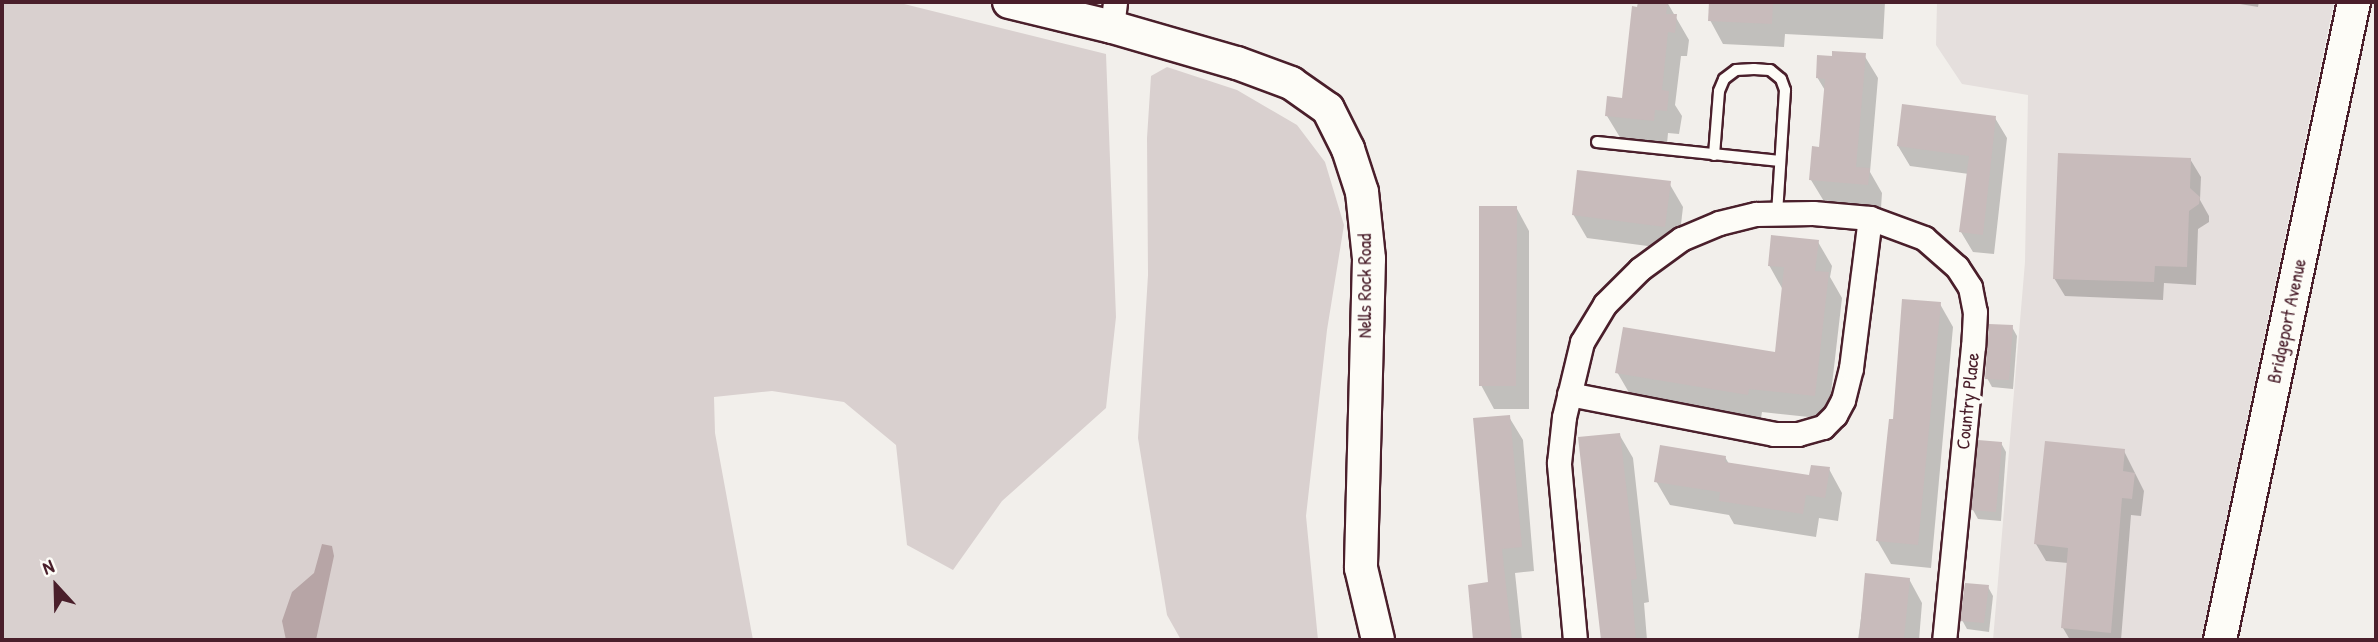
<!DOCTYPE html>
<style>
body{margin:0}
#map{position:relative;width:2378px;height:642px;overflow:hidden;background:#f2efeb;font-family:"Patrick Hand",sans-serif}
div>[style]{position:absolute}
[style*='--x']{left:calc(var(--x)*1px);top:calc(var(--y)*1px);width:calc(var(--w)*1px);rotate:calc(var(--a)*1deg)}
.built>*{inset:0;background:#e5dfdd}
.green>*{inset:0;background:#d9d0cf}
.water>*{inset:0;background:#b7a5a6}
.shadow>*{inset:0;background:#0003}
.building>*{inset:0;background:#c8bbbb}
.roads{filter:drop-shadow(2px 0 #4a1f2b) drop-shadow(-2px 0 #4a1f2b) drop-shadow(0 2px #4a1f2b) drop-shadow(0 -2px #4a1f2b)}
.lane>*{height:10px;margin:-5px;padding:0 5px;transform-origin:5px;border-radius:5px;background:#fdfcf7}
.street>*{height:23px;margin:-11.5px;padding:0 11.5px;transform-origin:11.5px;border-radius:11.5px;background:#fdfcf7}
.secondary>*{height:32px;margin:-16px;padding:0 16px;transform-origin:16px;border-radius:16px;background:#fdfcf7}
span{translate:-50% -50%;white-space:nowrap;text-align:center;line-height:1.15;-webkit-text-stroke:7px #fdfcf7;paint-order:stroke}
.street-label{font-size:19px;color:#4a1f2b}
.frame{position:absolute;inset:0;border:4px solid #4a1f2b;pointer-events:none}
.north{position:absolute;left:21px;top:551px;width:70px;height:70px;-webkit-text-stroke:5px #fdfcf7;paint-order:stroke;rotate:338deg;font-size:19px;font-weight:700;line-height:28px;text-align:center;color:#4a1f2b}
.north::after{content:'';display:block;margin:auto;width:24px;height:32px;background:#4a1f2b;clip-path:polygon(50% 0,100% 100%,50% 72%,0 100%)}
</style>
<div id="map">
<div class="built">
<div style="clip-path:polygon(1937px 2px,2334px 2px,2201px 640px,1993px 640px,2025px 262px,2028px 95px,1962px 84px,1936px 45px)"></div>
</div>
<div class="green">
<div style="clip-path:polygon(2px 2px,896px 2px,1106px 54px,1116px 317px,1106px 408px,1002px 501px,953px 570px,907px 545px,896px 445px,844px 402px,772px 391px,714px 397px,715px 433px,753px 640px,2px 640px)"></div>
<div style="clip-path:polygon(1167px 67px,1237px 90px,1297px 125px,1325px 162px,1344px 225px,1327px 330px,1306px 516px,1318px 640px,1181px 640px,1167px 615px,1138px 438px,1148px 275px,1147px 138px,1151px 76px)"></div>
</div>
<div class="water">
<div style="clip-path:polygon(322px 544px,332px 546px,334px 556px,316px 640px,286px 640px,282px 621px,292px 592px,314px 573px)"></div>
</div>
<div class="shadow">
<div style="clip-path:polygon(1639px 2px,1667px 2px,1689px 40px,1687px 56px,1681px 56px,1675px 105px,1682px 116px,1679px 134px,1668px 133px,1667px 144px,1621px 139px,1607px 116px,1623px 100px)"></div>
<div style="clip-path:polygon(1711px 2px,1885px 2px,1883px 39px,1785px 34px,1784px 47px,1723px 44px,1710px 20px)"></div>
<div style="clip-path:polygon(2228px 2px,2259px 2px,2258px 7px)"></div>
<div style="clip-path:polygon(1864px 55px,1878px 78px,1870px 172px,1882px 193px,1881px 208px,1825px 203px,1811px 180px,1821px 149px,1826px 92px,1817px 77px)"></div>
<div style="clip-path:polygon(1995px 118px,2007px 138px,1994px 254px,1973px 252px,1961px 232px,1969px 174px,1910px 166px,1898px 146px)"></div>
<div style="clip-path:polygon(2190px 159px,2201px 177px,2200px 200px,2209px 216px,2209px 222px,2198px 229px,2196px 285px,2164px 283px,2163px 300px,2065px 296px,2054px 278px)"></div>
<div style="clip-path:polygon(1669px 183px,1683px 207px,1678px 250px,1587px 238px,1573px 214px)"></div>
<div style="clip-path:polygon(1516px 207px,1529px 231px,1529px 409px,1494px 409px,1481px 385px)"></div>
<div style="clip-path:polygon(1818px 242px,1832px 266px,1830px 277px,1842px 298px,1828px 419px,1762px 412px,1761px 418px,1631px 396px,1617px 372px,1776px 354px,1783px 290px,1769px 265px)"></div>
<div style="clip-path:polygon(1940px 304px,1953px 327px,1931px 568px,1891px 564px,1877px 540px,1895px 421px)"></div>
<div style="clip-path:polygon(2012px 327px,2017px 336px,2013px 389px,1992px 387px,1987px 378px)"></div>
<div style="clip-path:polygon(1509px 417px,1523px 440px,1534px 571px,1515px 573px,1522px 640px,1475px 640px,1470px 586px,1490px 584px)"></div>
<div style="clip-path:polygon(1619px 434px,1633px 458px,1649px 602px,1644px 603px,1647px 640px,1602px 640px,1598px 584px)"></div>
<div style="clip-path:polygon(2001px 443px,2006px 452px,2001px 521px,1978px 519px,1973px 510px)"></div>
<div style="clip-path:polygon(2124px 451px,2144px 491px,2141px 516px,2131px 515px,2121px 640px,2070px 640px,2063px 628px,2068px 563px,2046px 561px,2036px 544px)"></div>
<div style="clip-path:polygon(1725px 457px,1729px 464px,1811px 477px,1829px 469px,1842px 493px,1838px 521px,1819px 518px,1816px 537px,1734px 524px,1729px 515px,1670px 505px,1656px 481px)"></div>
<div style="clip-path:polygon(1867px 575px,1909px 579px,1922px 603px,1919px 640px,1858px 640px)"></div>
<div style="clip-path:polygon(1988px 587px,1993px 596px,1989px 632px,1967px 629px,1962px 620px)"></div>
</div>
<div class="building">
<div style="clip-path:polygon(1638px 2px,1668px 2px,1666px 14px,1677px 14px,1675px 33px,1668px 32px,1662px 90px,1669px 91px,1667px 111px,1655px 110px,1654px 121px,1605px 116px,1607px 96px,1622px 98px,1632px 6px,1637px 7px)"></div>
<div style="clip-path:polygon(1709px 2px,1773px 2px,1772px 24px,1708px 21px)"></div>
<div style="clip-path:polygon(1832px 51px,1866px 53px,1856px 167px,1870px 168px,1868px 185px,1809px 180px,1812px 146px,1819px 147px,1825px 79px,1816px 78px,1817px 55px,1832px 56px)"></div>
<div style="clip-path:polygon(1902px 104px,1996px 116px,1983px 235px,1959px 232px,1969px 156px,1897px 146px)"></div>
<div style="clip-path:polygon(2058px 153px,2191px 158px,2190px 188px,2200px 197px,2199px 204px,2189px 211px,2187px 267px,2155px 266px,2154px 282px,2053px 279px)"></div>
<div style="clip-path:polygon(1577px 170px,1671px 181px,1665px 227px,1572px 215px)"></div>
<div style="clip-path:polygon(1479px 206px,1517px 206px,1516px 386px,1479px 386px)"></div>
<div style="clip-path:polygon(1771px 235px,1819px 240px,1815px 271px,1829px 272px,1815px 396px,1749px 389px,1748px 395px,1615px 373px,1623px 327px,1775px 352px,1784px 267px,1768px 266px)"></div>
<div style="clip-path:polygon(1902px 299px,1941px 302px,1918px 545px,1876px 541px,1889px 419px,1893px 419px)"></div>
<div style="clip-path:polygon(1989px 324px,2013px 325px,2009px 380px,1985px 379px)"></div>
<div style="clip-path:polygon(1510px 415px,1522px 547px,1502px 549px,1512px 640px,1473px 640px,1468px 585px,1488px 582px,1473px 418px)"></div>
<div style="clip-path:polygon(1620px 433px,1637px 579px,1631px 580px,1636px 640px,1601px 640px,1578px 437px)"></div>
<div style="clip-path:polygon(1978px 440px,2002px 442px,1996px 512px,1971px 510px)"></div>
<div style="clip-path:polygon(2045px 441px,2125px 449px,2123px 471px,2135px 473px,2132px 499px,2122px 498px,2111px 633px,2061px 628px,2068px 548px,2034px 544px)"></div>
<div style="clip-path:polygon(1660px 445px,1726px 456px,1725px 462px,1809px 475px,1811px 465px,1830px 467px,1825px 498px,1806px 495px,1803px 514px,1719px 501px,1720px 492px,1654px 482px)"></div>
<div style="clip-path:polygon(1865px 573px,1910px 578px,1904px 638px,1859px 640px)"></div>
<div style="clip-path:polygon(1965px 583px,1989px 585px,1984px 623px,1960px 621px)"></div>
</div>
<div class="roads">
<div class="lane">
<div style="--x:1597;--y:142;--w:184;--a:5.9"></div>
<div style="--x:1714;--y:155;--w:64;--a:-85.5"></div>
<div style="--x:1719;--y:91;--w:13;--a:-67"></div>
<div style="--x:1724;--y:79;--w:15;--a:-37"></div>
<div style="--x:1736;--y:70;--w:18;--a:-3"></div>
<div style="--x:1754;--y:69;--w:16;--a:4"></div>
<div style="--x:1770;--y:70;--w:14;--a:39"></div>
<div style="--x:1781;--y:79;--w:12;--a:70"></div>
<div style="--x:1785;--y:90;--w:124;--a:93.7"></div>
</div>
<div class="street">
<div style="--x:1112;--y:27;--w:25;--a:-83"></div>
<div style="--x:1569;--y:394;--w:209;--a:11"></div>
<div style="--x:1774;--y:434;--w:24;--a:0"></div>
<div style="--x:1798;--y:434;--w:26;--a:-16"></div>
<div style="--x:1823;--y:427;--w:17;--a:-45"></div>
<div style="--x:1835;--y:415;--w:17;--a:-62"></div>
<div style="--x:1843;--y:400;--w:33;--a:-76"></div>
<div style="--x:1851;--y:368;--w:151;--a:-82.8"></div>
<div style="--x:1575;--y:640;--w:178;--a:-95.2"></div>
<div style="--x:1559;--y:463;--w:46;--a:-83.8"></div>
<div style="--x:1564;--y:417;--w:77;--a:-76.5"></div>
<div style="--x:1582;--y:342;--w:44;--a:-58.8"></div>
<div style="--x:1605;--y:304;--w:49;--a:-45"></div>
<div style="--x:1640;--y:269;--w:51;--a:-36.2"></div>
<div style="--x:1681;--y:239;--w:41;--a:-22.8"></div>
<div style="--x:1719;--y:223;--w:38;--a:-14"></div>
<div style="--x:1756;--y:214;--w:57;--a:-1"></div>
<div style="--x:1813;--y:213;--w:57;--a:5"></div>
<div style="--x:1870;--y:218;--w:58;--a:20.3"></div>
<div style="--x:1924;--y:238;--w:44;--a:41.3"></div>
<div style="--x:1957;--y:267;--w:24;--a:57"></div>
<div style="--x:1970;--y:287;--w:25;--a:79"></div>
<div style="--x:1975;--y:312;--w:34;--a:93"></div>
<div style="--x:1973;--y:346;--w:295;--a:95.6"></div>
</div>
<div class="secondary">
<div style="--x:1009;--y:2;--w:106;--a:13.6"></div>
<div style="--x:1112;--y:27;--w:130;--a:16.1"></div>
<div style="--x:1237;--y:63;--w:58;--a:20.3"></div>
<div style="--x:1291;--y:83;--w:45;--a:35.1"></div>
<div style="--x:1328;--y:109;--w:45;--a:63.4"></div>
<div style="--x:1348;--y:149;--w:45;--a:72"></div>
<div style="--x:1362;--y:192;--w:67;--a:84"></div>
<div style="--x:1369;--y:259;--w:309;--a:91.5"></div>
<div style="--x:1361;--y:568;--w:74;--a:76.7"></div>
<div style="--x:2220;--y:640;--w:652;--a:-78.14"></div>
</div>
</div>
<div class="street-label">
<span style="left:1365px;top:286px;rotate:-90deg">Nells Rock Road</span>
<span style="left:2287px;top:321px;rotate:-78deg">Bridgeport Avenue</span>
<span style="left:1968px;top:401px;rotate:-84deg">Country Place</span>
</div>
<div class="frame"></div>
<div class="north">N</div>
</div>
